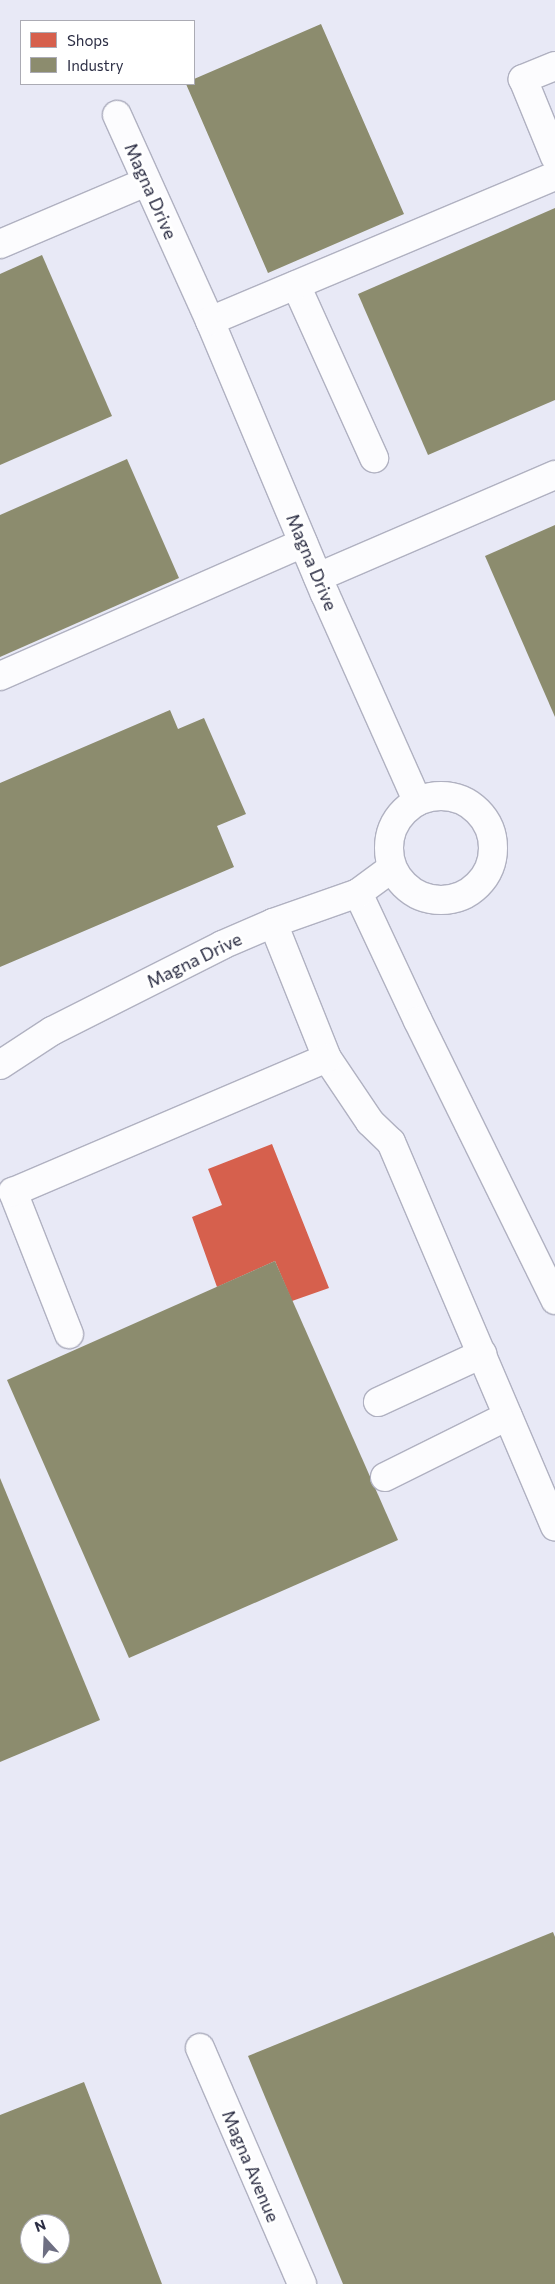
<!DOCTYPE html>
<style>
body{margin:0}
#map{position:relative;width:555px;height:2284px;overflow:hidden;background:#e8e9f6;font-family:Commissioner,sans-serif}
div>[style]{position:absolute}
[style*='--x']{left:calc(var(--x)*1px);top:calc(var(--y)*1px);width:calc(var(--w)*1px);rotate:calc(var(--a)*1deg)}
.shops>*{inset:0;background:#d6604d}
.industry>*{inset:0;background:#8c8c6e}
.roads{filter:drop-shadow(1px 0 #b0b1c1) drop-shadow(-1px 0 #b0b1c1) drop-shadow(0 1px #b0b1c1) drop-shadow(0 -1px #b0b1c1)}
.minor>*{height:28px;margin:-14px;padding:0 14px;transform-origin:14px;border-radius:14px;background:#fcfcfe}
.minor>.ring{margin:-14px;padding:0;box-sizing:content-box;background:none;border:28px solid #fcfcfe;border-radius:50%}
span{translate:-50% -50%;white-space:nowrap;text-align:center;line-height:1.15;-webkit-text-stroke:5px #fff;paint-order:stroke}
.street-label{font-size:18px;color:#2c2e44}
.legend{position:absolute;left:20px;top:20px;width:175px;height:65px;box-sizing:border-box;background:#fff;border:1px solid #ababb4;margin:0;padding:6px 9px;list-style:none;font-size:15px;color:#2c2e44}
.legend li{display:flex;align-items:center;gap:10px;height:25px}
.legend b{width:25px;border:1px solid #ababb4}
.north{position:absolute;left:20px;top:2214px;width:50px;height:50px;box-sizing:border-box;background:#fff;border:1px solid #ababb4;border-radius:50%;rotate:340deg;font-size:14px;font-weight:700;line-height:20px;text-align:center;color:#2c2e44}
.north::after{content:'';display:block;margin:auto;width:18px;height:22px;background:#6e6f82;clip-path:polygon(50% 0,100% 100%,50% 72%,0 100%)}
</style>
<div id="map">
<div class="shops">
<div style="clip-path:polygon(272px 1144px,329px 1288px,292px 1301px,275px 1261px,217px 1287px,192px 1217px,222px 1205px,208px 1169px)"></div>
</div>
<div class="industry">
<div style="clip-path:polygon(321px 24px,404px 214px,268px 273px,186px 84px,194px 84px,194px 79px)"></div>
<div style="clip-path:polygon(555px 208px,555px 400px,428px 455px,358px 294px)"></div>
<div style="clip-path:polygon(42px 255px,112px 416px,0 465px,0 274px)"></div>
<div style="clip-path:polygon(127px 459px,179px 578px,0 657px,0 515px)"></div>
<div style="clip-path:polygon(555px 525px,555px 717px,485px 556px)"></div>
<div style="clip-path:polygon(170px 710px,178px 729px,204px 718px,246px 814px,217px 826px,234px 867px,0 967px,0 783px)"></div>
<div style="clip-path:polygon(275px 1261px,398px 1540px,129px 1658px,7px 1380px)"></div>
<div style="clip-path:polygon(0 1478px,100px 1720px,0 1762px)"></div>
<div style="clip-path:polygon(553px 1932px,555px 1937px,555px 2284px,343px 2284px,248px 2056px)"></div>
<div style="clip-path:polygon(evenodd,84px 2082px,162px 2284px,0 2284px,0 2115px,84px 2082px,30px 2224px,60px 2224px,60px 2254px,30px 2254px,30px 2224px)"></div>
</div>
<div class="roads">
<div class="minor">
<div style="--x:555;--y:66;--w:35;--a:158"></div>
<div style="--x:523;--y:79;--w:84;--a:67.7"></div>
<div style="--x:117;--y:115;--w:226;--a:65.7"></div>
<div style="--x:210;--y:321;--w:296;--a:67.2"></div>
<div style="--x:325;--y:594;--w:227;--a:66"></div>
<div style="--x:0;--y:244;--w:159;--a:-23"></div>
<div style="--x:296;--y:285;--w:190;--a:65.7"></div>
<div style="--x:210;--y:321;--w:374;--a:-22.8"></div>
<div style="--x:318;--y:577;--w:258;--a:-23.3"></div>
<div style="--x:0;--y:676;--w:331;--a:-23.7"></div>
<div class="ring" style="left:389px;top:796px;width:76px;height:76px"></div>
<div style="--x:358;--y:893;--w:141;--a:64.9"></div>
<div style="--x:418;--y:1021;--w:311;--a:63.8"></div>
<div style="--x:273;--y:923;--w:145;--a:68.2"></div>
<div style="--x:327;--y:1058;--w:77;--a:56.1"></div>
<div style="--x:370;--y:1122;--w:29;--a:44"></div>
<div style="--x:391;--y:1142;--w:418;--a:66.9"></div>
<div style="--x:0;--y:1065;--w:62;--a:-33.2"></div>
<div style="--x:52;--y:1031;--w:191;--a:-26.8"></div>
<div style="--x:222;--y:945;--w:56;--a:-23.3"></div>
<div style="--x:273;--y:923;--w:90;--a:-19.4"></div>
<div style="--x:358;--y:893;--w:42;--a:-36.3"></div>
<div style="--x:69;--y:1334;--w:153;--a:-111.5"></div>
<div style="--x:13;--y:1192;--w:341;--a:-23.1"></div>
<div style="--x:378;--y:1402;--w:115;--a:-24.8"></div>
<div style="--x:385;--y:1477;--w:137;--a:-26.4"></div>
<div style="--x:200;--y:2048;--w:257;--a:66.6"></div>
</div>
</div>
<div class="street-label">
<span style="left:151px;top:191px;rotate:66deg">Magna Drive</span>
<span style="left:312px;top:562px;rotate:67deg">Magna Drive</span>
<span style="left:194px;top:960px;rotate:-26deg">Magna Drive</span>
<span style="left:251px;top:2166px;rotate:67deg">Magna Avenue</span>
</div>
<ul class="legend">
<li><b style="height:14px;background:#d6604d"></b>Shops</li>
<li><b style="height:14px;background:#8c8c6e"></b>Industry</li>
</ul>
<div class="north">N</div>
</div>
